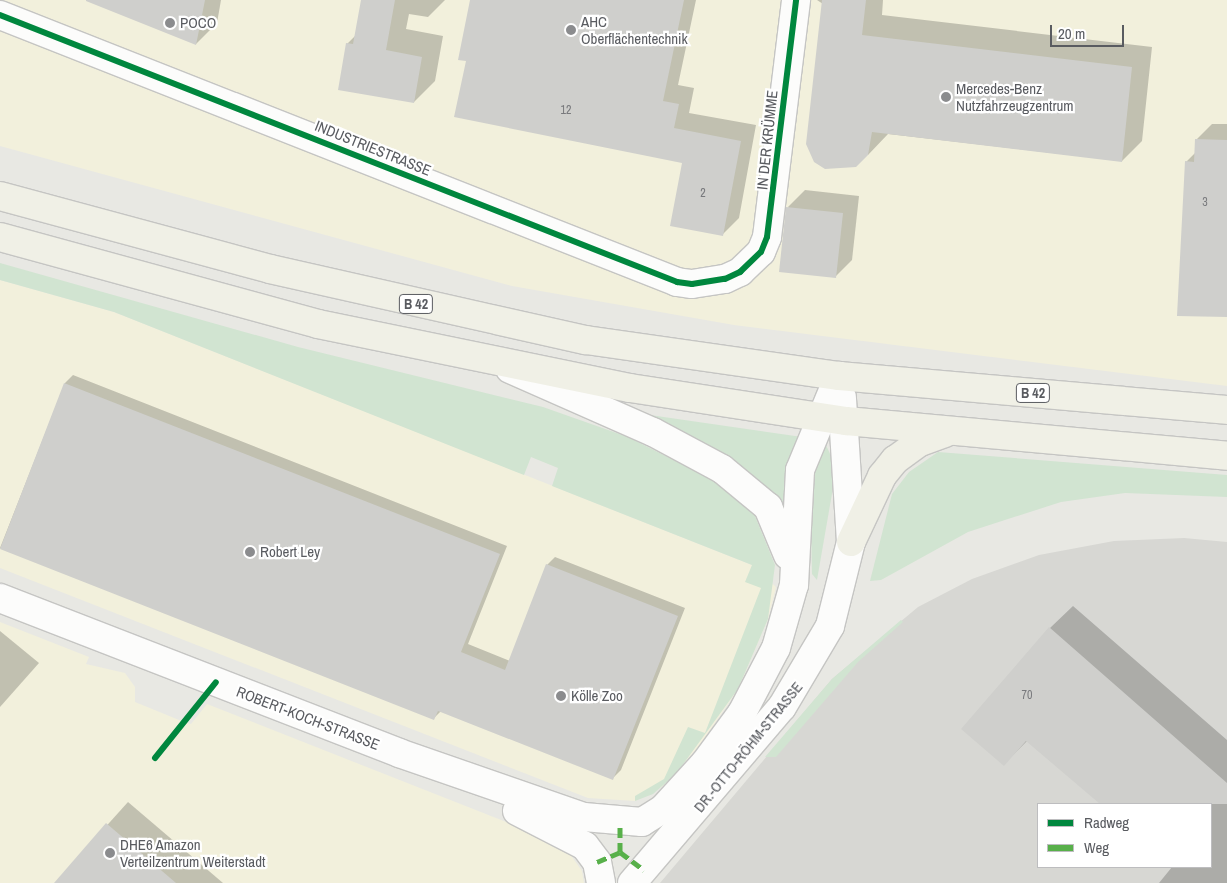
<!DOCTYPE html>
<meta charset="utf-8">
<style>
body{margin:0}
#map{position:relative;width:1227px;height:883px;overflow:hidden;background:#e8e8e3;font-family:"Archivo Narrow",sans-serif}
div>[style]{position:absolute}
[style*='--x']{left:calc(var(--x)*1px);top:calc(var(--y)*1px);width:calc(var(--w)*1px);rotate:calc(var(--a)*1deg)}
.commercial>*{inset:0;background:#f2f0dc}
.industrial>*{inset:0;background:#d7d7d3}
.green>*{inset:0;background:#d1e4d1}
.shadow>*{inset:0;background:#0003}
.building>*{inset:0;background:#cfcfcc}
.roads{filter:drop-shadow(1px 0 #c5c5c3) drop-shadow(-1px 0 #c5c5c3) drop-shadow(0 1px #c5c5c3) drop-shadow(0 -1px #c5c5c3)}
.street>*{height:28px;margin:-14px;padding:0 14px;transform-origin:14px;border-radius:14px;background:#fcfcfb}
.secondary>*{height:28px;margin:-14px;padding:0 14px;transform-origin:14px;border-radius:14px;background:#fcfcfb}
.primary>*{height:28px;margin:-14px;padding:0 14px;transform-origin:14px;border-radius:14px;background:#f0f0e6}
.quiet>*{height:5px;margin-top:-2.5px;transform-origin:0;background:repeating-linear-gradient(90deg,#58b04a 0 10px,transparent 0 15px)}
.cycleway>*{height:6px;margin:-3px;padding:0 3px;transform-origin:3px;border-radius:3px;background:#00873e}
.dots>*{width:14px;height:14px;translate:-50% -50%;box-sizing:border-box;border:2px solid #fff;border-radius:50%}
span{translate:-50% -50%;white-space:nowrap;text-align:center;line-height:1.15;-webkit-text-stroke:4.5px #fff;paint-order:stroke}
.number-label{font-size:12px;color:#78797c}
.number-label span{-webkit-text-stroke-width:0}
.shield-label span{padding:1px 4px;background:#fff;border:1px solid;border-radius:4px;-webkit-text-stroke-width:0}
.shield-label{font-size:14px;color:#595b60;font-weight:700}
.poi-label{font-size:15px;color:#595b60}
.left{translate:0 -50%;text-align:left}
.street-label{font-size:15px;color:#595b60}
.legend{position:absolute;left:1037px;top:803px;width:175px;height:65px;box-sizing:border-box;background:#fff;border:1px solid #bdbdbf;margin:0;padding:6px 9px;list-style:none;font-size:15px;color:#595b60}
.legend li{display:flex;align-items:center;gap:10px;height:25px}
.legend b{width:25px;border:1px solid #bdbdbf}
.scale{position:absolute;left:1050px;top:25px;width:74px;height:22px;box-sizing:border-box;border:2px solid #595b60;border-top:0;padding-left:6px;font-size:15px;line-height:18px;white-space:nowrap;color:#595b60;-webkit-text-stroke:4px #fff;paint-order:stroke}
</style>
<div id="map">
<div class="commercial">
<div style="clip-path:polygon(0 0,1227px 0,1227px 386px,734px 325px,512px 286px,0 146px)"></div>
<div style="clip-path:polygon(0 280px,114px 312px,752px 565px,776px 587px,768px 619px,738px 689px,700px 745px,663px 786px,635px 801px,588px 798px,0 568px)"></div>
<div style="clip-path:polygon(0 622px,89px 657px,86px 664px,125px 673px,135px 687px,135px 702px,184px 722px,191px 724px,207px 704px,534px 833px,570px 854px,582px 871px,584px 883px,0 883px)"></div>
</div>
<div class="industrial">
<div style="clip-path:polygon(evenodd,1184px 538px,1227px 542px,1227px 883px,660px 883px,832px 679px,918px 607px,972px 579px,1039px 555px,1114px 541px,1184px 538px,1038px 804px,1211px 804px,1211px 867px,1038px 867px,1038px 804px)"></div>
</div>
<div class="green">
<div style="clip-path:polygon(0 263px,298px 347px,543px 407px,628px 437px,719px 483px,753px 511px,775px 565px,768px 619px,738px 689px,676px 774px,653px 794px,635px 801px,635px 796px,664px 779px,688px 727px,705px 733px,761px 588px,745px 582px,752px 565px,552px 486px,558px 468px,531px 457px,524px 475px,114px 312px,0 280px)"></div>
<div style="clip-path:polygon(636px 413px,802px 437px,791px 521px)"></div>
<div style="clip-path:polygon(824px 441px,832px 458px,833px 488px,817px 580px,812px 574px,810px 480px)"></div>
<div style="clip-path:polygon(938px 452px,1227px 475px,1227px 497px,1125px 493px,1061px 502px,968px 532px,881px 580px,870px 581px,892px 494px,909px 472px)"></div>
<div style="clip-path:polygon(901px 620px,903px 622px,858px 662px,776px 757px,765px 757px,832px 679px)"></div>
</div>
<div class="shadow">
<div style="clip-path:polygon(87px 0,221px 0,217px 23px,196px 44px)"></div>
<div style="clip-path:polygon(362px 0,445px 0,428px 17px,409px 14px,406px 29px,443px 36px,435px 81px,414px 102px,347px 44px,356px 35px)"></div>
<div style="clip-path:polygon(471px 0,696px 0,678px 85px,694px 88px,689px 113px,756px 125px,739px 218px,723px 234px,683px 162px,467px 60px)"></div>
<div style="clip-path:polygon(817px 0,883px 0,882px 15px,1152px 47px,1142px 141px,1122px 161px,888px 134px,868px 155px,823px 4px)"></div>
<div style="clip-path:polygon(1212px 124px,1227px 124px,1227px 316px,1186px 162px,1196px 152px,1196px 140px)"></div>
<div style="clip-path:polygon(805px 190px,859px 196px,852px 260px,835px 277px,788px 207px)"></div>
<div style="clip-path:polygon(73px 375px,507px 546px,468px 644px,510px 661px,547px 565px,555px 557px,685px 608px,621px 770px,613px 778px,441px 711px,434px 718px,0 548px,65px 383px)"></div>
<div style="clip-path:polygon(1073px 606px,1227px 740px,1227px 883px,1159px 883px,1172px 867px,1211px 867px,1211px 804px,1102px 804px,1027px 741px,1004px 764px,1050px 628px)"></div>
<div style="clip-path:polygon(0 631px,39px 663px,0 707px)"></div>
<div style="clip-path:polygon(128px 802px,223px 883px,55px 883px)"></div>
</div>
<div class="building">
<div style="clip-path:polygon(86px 0,205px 0,196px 45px,86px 1px)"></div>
<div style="clip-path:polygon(361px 0,395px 0,386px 50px,422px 57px,414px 103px,338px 90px,346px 43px,353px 44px)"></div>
<div style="clip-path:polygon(470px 0,684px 0,663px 101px,679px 104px,674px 128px,741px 141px,723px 236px,670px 226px,682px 163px,454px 117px,466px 61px,458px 60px)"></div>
<div style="clip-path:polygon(822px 0,866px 0,862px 35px,1132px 67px,1122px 162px,872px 132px,868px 155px,856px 167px,825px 169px,814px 162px,806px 144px)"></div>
<div style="clip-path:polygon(1195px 139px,1227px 140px,1227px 317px,1177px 316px,1185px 161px,1194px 162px)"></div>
<div style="clip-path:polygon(786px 207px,843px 213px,836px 278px,779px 272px)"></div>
<div style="clip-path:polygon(64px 383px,500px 554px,461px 652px,505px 670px,546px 564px,678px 616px,613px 780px,438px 711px,434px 720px,0 549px)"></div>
<div style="clip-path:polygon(1049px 627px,1227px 783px,1227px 804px,1100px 804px,1026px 741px,1004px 766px,961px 729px)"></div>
<div style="clip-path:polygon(106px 823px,176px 883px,54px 883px)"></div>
</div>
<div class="roads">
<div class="street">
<div style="--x:0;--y:15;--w:728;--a:21.52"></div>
<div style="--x:677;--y:282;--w:15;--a:8"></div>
<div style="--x:692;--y:284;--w:33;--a:-9"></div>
<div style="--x:725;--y:279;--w:17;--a:-25"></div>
<div style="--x:740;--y:272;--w:29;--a:-44"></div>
<div style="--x:761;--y:252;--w:16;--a:-68"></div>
<div style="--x:767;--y:237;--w:239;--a:-83"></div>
</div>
<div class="secondary">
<div style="--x:510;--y:369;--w:156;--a:23.8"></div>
<div style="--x:653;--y:432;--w:78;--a:28.2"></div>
<div style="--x:722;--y:469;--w:60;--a:39.6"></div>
<div style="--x:768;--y:507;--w:52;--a:67.4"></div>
<div style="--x:0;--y:598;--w:428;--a:21.2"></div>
<div style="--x:399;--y:753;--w:196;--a:19.1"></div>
<div style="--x:584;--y:817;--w:58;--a:4.9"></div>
<div style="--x:642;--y:822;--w:25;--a:-32"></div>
<div style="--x:663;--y:809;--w:62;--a:-47.6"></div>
<div style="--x:705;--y:763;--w:62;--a:-53.5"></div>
<div style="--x:742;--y:713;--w:73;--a:-62.4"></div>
<div style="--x:776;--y:648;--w:66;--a:-74.1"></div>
<div style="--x:794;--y:585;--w:115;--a:-87"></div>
<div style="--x:800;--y:470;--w:102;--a:-67.5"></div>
<div style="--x:517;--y:811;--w:76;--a:27.2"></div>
<div style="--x:585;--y:846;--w:20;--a:53"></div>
<div style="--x:597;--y:862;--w:21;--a:79"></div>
<div style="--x:632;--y:883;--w:231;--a:-49.6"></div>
<div style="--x:782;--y:707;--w:94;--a:-59.3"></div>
<div style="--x:830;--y:626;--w:87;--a:-76"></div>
<div style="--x:851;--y:542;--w:145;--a:-93.6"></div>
</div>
<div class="primary">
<div style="--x:0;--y:196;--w:280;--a:15.1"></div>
<div style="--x:270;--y:269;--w:324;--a:12.7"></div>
<div style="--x:586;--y:340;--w:256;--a:8.1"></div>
<div style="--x:839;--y:376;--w:389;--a:5"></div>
<div style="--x:0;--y:237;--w:330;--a:15.3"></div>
<div style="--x:318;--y:324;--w:318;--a:11.6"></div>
<div style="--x:630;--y:388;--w:219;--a:8.7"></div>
<div style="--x:846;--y:421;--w:383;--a:5.2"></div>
<div style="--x:851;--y:542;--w:73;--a:-64.8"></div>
<div style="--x:882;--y:476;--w:21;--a:-51"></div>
<div style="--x:895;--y:460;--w:31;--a:-36"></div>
<div style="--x:920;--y:442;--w:27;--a:-20"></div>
</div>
</div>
<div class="quiet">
<div style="--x:620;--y:852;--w:28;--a:-90"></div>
<div style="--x:597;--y:862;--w:25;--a:-23"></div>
<div style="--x:620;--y:852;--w:30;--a:37"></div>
</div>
<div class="cycleway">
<div style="--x:0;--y:15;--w:728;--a:21.52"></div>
<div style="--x:677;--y:282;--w:15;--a:8"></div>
<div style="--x:692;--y:284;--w:33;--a:-9"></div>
<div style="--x:725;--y:279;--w:17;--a:-25"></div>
<div style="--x:740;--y:272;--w:29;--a:-44"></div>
<div style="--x:761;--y:252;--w:16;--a:-68"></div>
<div style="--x:767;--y:237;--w:239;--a:-83"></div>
<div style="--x:155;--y:758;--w:97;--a:-51.2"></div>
</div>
<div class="dots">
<div style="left:170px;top:23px;background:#8b8c8e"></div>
<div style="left:571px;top:30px;background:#8b8c8e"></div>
<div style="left:946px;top:97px;background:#8b8c8e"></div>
<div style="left:250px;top:552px;background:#8b8c8e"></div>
<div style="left:561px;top:696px;background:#8b8c8e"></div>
<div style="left:110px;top:853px;background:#8b8c8e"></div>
</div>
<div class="number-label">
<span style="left:566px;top:111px">12</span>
<span style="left:703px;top:194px">2</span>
<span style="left:1205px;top:203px">3</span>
<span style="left:1027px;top:696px">70</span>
</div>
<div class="shield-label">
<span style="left:416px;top:304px">B 42</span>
<span style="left:1033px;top:393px">B 42</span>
</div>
<div class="poi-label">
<span class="left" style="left:581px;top:30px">AHC<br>Oberflächentechnik</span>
<span class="left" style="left:180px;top:23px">POCO</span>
<span class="left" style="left:956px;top:97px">Mercedes-Benz<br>Nutzfahrzeugzentrum</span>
<span class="left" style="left:260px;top:552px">Robert Ley</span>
<span class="left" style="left:571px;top:696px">Kölle Zoo</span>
<span class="left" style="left:120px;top:853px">DHE6 Amazon<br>Verteilzentrum Weiterstadt</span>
</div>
<div class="street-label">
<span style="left:767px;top:140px;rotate:-84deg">IN DER KRÜMME</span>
<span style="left:373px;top:148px;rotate:22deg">INDUSTRIESTRASSE</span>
<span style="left:308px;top:718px;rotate:21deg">ROBERT-KOCH-STRASSE</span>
<span style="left:748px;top:747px;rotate:-51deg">DR.-OTTO-RÖHM-STRASSE</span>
</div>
<ul class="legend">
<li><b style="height:6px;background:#00873e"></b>Radweg</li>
<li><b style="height:6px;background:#58b04a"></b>Weg</li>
</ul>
<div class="scale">20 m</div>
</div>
